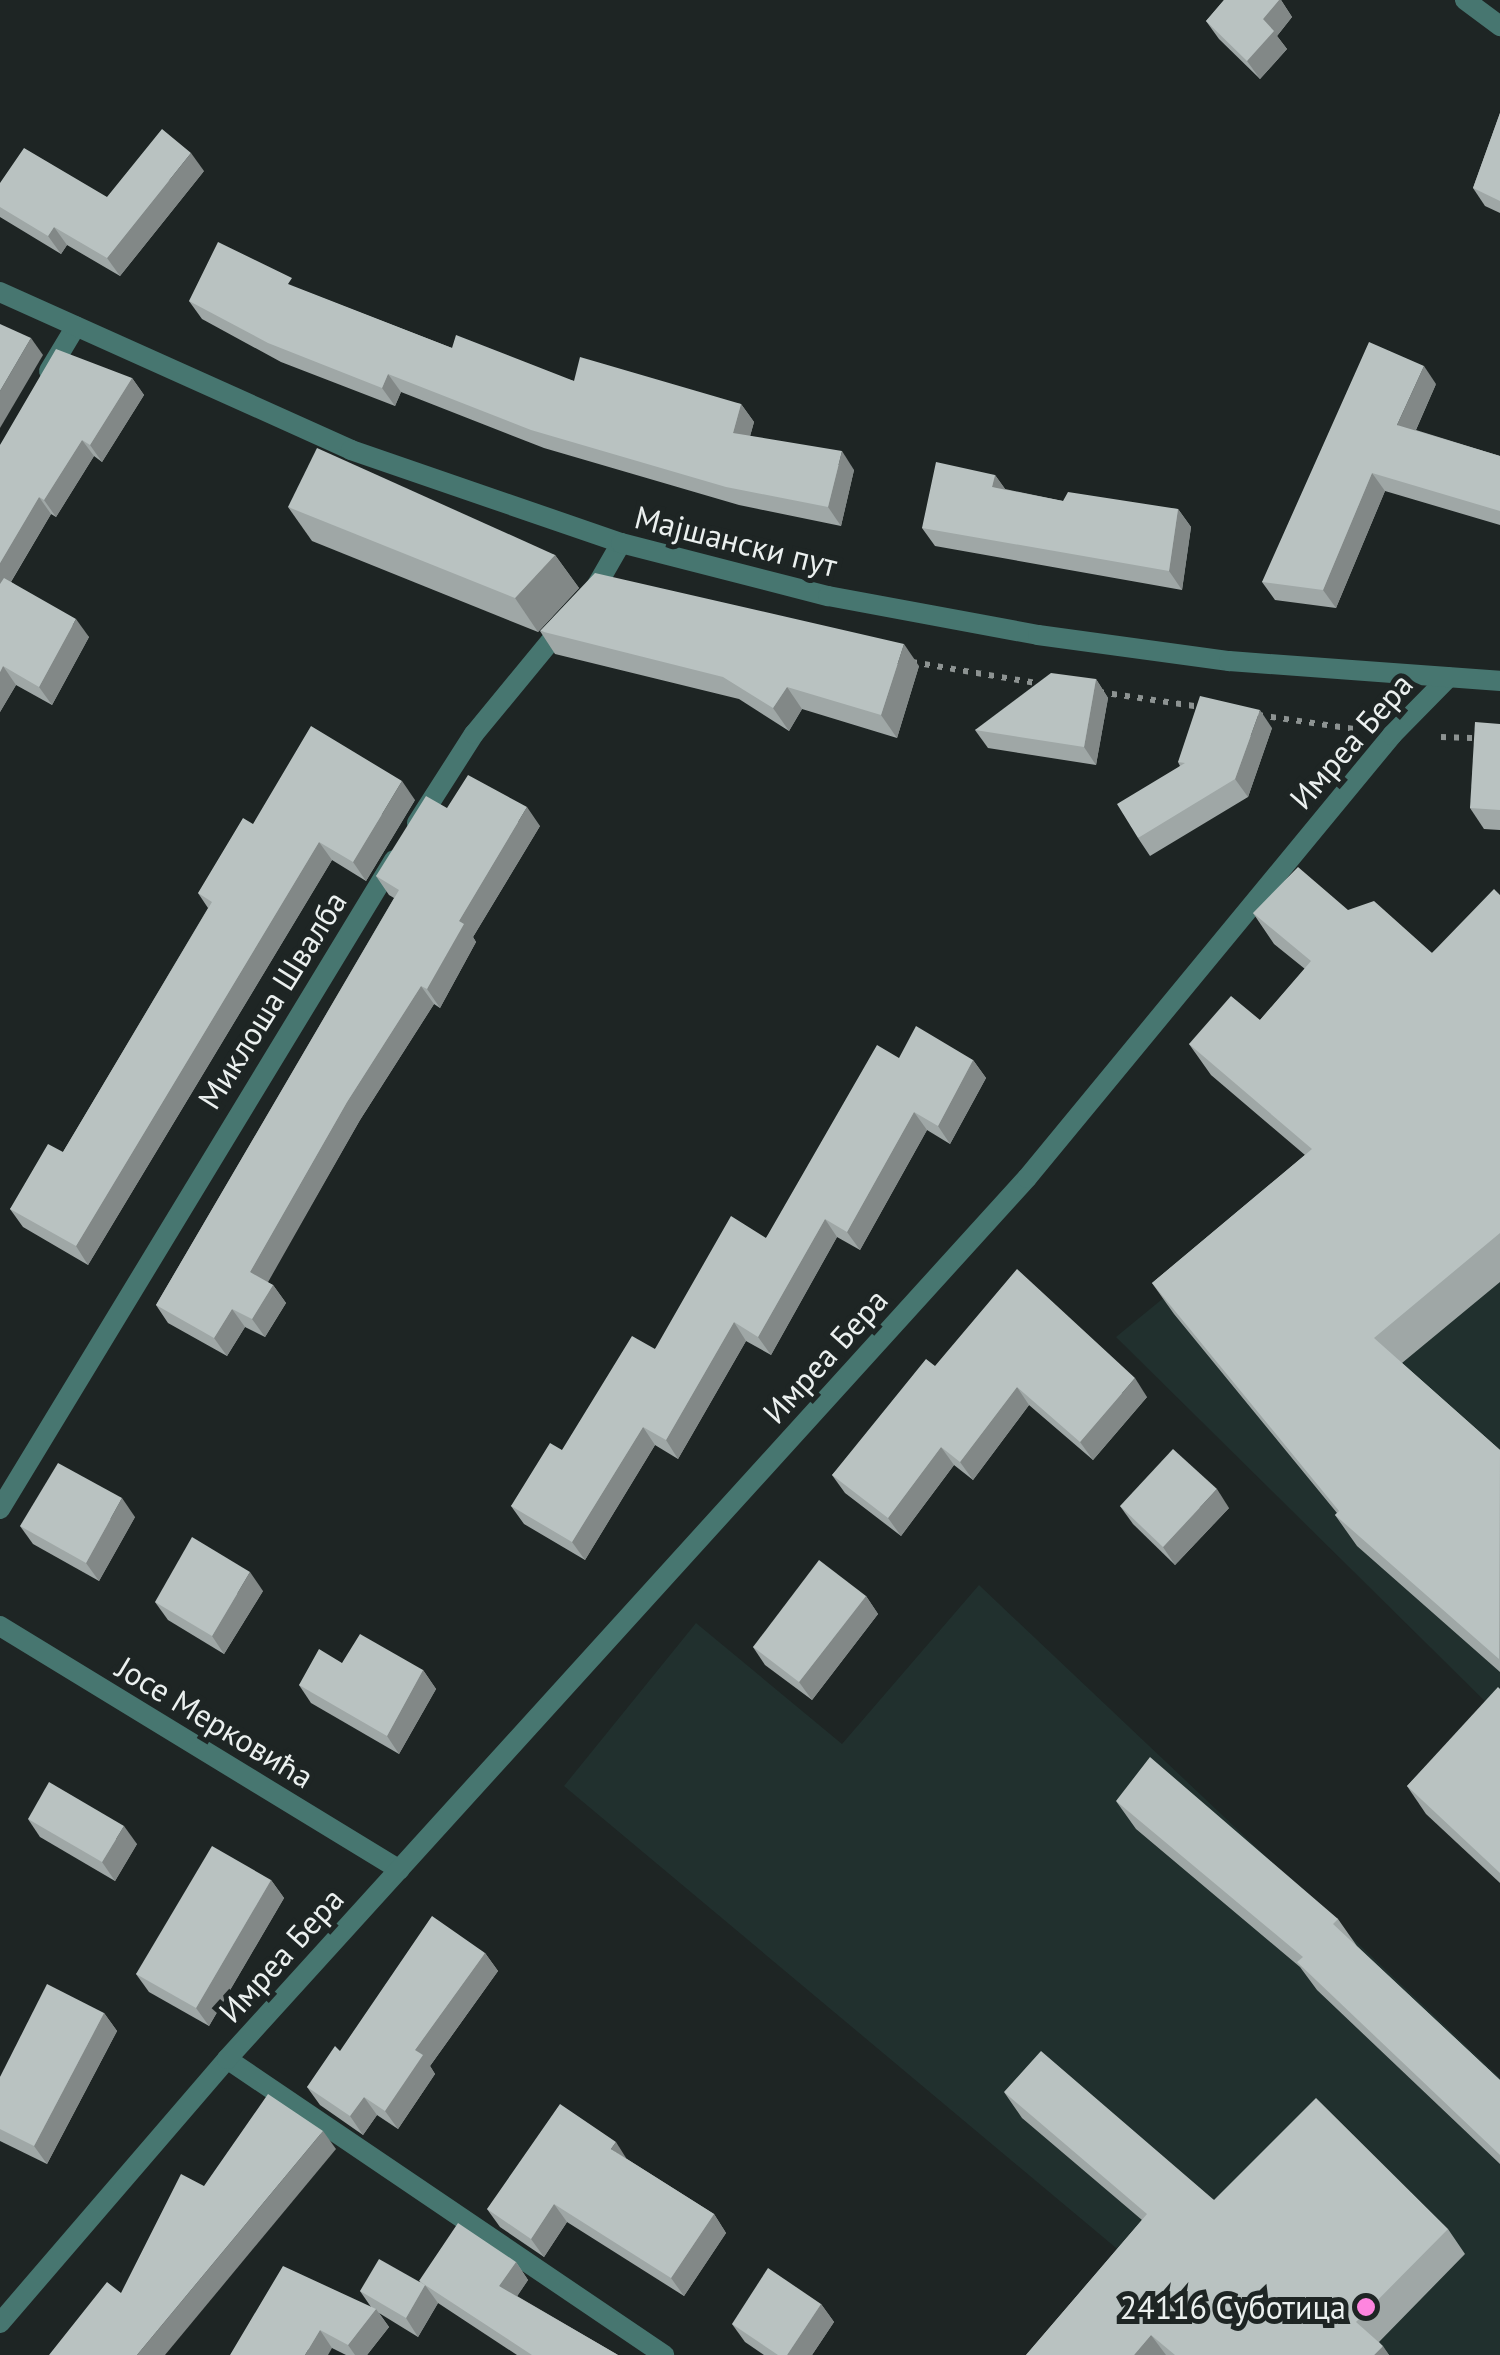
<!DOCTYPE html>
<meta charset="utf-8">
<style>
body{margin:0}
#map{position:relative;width:1500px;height:2355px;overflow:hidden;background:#1e2524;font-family:"PT Sans",sans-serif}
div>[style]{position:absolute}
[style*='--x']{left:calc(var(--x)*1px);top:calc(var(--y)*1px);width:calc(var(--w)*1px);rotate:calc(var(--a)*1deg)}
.built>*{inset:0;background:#21302e}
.path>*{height:6px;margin-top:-3px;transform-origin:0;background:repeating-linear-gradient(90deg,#8d9392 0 5px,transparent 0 13px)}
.service>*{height:20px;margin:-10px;padding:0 10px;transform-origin:10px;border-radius:10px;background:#477670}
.minor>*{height:20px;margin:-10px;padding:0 10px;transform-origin:10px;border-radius:10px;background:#477670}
.tertiary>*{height:20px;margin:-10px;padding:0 10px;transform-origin:10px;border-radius:10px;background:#477670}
.wall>*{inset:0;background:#9fa7a6}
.shaded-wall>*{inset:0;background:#828887}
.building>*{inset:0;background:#b9c2c1}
.dots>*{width:28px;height:28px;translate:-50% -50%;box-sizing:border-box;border:5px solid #1e2524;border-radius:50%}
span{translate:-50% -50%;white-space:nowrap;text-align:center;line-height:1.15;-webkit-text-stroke:10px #1e2524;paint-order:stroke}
.street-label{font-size:32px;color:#ebf0ef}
.poi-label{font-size:32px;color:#ebf0ef}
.right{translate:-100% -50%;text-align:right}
</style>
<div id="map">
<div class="built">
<div style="clip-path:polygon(1500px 1022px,1500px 1716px,1116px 1337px)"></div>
<div style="clip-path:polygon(979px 1585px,1500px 2078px,1500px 2355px,1244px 2355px,564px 1786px,696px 1623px,842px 1744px)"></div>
</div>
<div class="path">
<div style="--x:912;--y:662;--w:132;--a:9.6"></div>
<div style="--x:1099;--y:692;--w:103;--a:8.4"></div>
<div style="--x:1258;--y:715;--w:97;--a:8.3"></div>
<div style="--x:1441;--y:737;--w:38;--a:2"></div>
</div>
<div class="service">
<div style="--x:227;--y:2059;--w:528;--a:34.11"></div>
</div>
<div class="minor">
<div style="--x:1465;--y:0;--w:44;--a:36.6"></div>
<div style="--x:49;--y:371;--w:52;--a:-59"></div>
<div style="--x:590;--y:597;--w:62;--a:-60.1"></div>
<div style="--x:417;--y:823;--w:106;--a:-57.4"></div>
<div style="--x:474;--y:734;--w:140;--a:-50.5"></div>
<div style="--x:0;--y:1509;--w:759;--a:-58.74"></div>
<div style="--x:0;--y:1626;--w:468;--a:31.4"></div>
<div style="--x:0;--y:2323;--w:348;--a:-49.3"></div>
<div style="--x:227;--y:2059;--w:1190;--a:-47.76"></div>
<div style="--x:1027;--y:1178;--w:574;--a:-50.51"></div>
<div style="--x:1392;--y:735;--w:81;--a:-45.5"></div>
</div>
<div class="tertiary">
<div style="--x:0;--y:292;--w:385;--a:24.2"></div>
<div style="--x:351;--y:450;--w:286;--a:19"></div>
<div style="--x:621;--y:543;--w:214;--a:14.4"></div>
<div style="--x:828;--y:596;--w:214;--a:10.5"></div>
<div style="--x:1038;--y:635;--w:193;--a:7.8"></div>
<div style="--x:1229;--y:661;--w:272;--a:4.2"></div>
</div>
<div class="wall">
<div style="clip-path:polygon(1224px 0,1281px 0,1292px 17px,1277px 36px,1287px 49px,1260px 79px,1219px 39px,1206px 21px)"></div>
<div style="clip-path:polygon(1500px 113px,1500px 213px,1485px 206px,1473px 188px)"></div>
<div style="clip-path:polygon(204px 171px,120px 276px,67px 245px,61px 254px,0 217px,0 183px,107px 197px)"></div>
<div style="clip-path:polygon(299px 289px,452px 348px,574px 381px,741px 404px,754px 422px,750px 436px,854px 470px,841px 526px,739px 505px,544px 448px,401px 392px,395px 406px,281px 362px,202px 319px,189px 301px)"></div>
<div style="clip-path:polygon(132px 378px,144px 395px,102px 462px,94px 456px,56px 517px,51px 514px,11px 582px,89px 637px,52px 705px,16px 685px,0 712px,0 445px)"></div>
<div style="clip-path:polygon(1436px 384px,1416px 430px,1500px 456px,1500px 525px,1385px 491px,1336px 608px,1275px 600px,1262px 582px)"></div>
<div style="clip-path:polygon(995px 475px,1005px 489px,1063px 501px,1178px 509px,1191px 527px,1182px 590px,935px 546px,922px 528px)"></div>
<div style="clip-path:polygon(288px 507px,555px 555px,579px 588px,538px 632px,312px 541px)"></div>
<div style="clip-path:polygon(540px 631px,919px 666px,897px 738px,802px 709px,789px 731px,739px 699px,555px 654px)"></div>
<div style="clip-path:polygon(1096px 679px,1108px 698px,1096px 765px,988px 748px,975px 730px)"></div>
<div style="clip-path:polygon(1500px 724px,1500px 830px,1484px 829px,1470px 808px)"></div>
<div style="clip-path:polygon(1272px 728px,1248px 797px,1150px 856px,1138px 838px,1180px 766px,1178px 762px)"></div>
<div style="clip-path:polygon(415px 800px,366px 881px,332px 860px,88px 1265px,23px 1227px,10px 1209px,63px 1152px,208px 908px,198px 893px)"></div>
<div style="clip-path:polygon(447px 808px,540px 826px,473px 937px,476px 942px,440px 1008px,434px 1004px,360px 1120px,267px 1282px,273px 1285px,286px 1303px,265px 1337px,245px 1327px,227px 1356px,168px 1323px,156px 1305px,394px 898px,389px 895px,376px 876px)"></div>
<div style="clip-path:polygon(1500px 895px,1500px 1282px,1402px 1363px,1500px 1450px,1500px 1672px,1357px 1546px,1335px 1515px,1337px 1513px,1174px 1314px,1152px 1283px,1305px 1155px,1211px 1075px,1189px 1044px,1260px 1020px,1305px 969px,1274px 944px,1253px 913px,1348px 910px,1432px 953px)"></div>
<div style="clip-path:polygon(899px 1058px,973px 1060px,986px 1078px,950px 1144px,927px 1130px,860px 1250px,837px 1237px,771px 1355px,746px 1341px,678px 1459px,655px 1445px,585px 1560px,524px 1524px,511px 1506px,655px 1349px,766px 1238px)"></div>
<div style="clip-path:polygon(935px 1366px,1147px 1397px,1093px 1460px,1029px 1405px,973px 1480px,954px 1465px,901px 1536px,845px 1493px,832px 1475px)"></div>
<div style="clip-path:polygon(1120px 1506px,1229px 1508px,1175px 1565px,1133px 1524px)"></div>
<div style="clip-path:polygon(135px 1517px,99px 1581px,33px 1544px,20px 1526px)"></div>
<div style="clip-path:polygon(263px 1591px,224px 1654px,168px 1620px,155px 1602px)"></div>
<div style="clip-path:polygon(866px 1596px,878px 1614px,812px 1700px,765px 1665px,753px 1647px)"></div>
<div style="clip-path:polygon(342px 1663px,423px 1670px,436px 1689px,399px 1754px,311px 1703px,299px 1685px)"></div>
<div style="clip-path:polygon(1500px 1689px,1500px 1883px,1426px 1814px,1407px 1786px)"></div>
<div style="clip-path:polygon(1116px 1801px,1338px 1919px,1357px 1946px,1500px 2080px,1500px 2164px,1317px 1990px,1300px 1967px,1136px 1829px)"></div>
<div style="clip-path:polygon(28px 1819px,137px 1844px,115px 1881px,40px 1837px)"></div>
<div style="clip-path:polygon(271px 1880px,284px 1898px,209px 2026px,149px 1992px,136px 1974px)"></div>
<div style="clip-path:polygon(485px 1953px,498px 1971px,430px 2066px,435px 2074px,398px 2129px,377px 2115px,363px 2135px,320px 2105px,307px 2087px)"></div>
<div style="clip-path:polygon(104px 2013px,117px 2031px,47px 2164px,0 2141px,0 2077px)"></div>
<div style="clip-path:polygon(1004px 2092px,1214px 2200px,1448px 2229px,1465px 2254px,1379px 2342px,1389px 2355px,1026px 2355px,1142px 2220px,1022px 2118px)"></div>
<div style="clip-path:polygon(627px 2159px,714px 2214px,726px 2233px,684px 2296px,567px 2222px,544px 2257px,500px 2227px,487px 2209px)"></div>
<div style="clip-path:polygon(516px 2262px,528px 2280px,517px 2296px,618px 2355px,517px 2355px,438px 2303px,418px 2337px,379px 2313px,389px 2327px,367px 2355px,346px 2355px,332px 2348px,230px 2355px,371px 2307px,360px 2291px,420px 2282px)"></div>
<div style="clip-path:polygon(821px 2304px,834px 2322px,812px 2355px,764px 2355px,745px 2342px,732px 2324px)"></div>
</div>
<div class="shaded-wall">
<div style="clip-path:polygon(1279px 0,1281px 0,1292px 17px,1277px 36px,1287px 49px,1260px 79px,1247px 61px,1263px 19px)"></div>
<div style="clip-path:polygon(191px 153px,204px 171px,120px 276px,107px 258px)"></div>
<div style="clip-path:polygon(54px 227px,67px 245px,61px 254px,48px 236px)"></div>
<div style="clip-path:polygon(31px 338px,43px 355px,0 428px,0 391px)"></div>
<div style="clip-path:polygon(1424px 366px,1436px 384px,1410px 443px,1397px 425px)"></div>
<div style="clip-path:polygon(388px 374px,401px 392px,395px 406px,382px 388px)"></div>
<div style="clip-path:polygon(132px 378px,144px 395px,102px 462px,90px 445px)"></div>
<div style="clip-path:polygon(741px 404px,754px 422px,746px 451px,733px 433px)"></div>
<div style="clip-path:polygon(82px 440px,94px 456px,56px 517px,44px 500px)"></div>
<div style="clip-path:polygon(842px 451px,854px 470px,841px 526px,828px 507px)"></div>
<div style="clip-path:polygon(1372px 473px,1385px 491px,1336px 608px,1323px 590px)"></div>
<div style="clip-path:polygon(995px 475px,1008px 493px,992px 487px)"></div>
<div style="clip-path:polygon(39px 497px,51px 514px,0 600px,0 563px)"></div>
<div style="clip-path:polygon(1178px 509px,1191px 527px,1182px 590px,1169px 571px)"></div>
<div style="clip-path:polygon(555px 555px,579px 588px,538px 632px,515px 598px)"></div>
<div style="clip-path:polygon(76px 619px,89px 637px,52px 705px,39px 687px)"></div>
<div style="clip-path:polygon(904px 644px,919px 666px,897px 738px,881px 715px)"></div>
<div style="clip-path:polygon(3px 666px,16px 685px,0 712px,0 672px)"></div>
<div style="clip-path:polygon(1096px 679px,1108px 698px,1096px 765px,1084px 747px)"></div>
<div style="clip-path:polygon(787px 687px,802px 709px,789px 731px,773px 708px)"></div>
<div style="clip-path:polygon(1260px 710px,1272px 728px,1248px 797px,1235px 779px)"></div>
<div style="clip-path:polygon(402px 781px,415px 800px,366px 881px,353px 862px)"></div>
<div style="clip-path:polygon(527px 807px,540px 826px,473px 937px,476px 942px,440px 1008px,427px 989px,459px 921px)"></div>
<div style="clip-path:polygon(319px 842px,332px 860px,88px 1265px,76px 1246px)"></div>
<div style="clip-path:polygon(421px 986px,434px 1004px,360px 1120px,263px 1291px,250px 1272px,347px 1102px)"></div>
<div style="clip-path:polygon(973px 1060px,986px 1078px,950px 1144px,938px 1126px)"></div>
<div style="clip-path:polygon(914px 1112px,927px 1130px,860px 1250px,847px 1232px)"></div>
<div style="clip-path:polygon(825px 1219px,837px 1237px,771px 1355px,758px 1337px)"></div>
<div style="clip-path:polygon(273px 1285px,286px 1303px,265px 1337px,252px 1319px)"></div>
<div style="clip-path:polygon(232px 1309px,245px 1327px,227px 1356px,214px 1338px)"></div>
<div style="clip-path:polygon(734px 1322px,746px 1341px,678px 1459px,666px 1440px)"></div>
<div style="clip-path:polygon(1135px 1378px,1147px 1397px,1093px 1460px,1080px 1442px)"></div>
<div style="clip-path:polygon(1017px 1387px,1029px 1405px,973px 1480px,960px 1462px)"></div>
<div style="clip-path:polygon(643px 1427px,655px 1445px,585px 1560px,572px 1542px)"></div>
<div style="clip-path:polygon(941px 1447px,954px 1465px,901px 1536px,888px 1518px)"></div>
<div style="clip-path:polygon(1217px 1489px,1229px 1508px,1175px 1565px,1163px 1547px)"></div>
<div style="clip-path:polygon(122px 1498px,135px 1517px,99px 1581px,86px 1563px)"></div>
<div style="clip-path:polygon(250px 1572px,263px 1591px,224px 1654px,212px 1636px)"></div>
<div style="clip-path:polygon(866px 1596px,878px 1614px,812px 1700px,799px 1682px)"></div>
<div style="clip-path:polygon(423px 1670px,436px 1689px,399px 1754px,387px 1736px)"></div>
<div style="clip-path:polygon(124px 1826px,137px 1844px,115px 1881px,102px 1862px)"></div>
<div style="clip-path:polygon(271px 1880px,284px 1898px,209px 2026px,196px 2008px)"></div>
<div style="clip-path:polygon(485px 1953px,498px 1971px,430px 2066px,435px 2074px,398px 2129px,385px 2111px,415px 2050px)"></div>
<div style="clip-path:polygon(104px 2013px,117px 2031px,47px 2164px,34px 2146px)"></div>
<div style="clip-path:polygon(364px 2097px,377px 2115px,363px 2135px,350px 2116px)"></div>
<div style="clip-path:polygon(323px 2131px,336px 2149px,165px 2355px,137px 2355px)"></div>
<div style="clip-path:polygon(616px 2142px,628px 2161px,611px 2149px)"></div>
<div style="clip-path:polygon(554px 2204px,567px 2222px,544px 2257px,531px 2239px)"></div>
<div style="clip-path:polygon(714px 2214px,726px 2233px,684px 2296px,671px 2278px)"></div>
<div style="clip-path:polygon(516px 2262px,528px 2280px,512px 2304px,499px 2286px)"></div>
<div style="clip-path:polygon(425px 2285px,438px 2303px,418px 2337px,406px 2318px)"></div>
<div style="clip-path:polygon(821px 2304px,834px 2322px,812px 2355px,787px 2355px)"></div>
<div style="clip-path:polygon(376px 2309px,389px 2327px,367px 2355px,355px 2355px,348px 2345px)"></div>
<div style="clip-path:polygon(320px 2330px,332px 2348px,328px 2355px,305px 2355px)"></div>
<div style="clip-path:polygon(1151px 2335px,1166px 2355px,1134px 2355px)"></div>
<div style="clip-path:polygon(1383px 2346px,1389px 2355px,1374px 2355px)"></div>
</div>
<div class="building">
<div style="clip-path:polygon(1224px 0,1279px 0,1263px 19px,1274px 31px,1247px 61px,1206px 21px)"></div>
<div style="clip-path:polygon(1500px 113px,1500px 201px,1473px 188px)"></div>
<div style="clip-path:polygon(162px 129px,191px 153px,107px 258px,54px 227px,48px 236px,0 207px,0 183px,24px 148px,107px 197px)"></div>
<div style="clip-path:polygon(218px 242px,292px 278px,288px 284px,452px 348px,456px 335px,574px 381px,580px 357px,741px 404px,733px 433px,842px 451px,828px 507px,726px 487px,531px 430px,388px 374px,382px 388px,268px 343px,189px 301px)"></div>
<div style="clip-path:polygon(0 324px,31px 338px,0 391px)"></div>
<div style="clip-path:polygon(1369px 342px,1424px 366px,1397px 425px,1500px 456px,1500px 511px,1372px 473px,1323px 590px,1262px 582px)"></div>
<div style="clip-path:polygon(56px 349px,132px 378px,90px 445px,82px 440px,44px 500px,39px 497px,0 563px,0 445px)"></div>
<div style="clip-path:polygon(317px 448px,555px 555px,515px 598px,288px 507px)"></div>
<div style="clip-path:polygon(936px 462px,995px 475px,992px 487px,1063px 501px,1068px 492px,1178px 509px,1169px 571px,922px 528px)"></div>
<div style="clip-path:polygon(595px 573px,904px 644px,881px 715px,787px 687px,773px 708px,723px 677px,540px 631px)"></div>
<div style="clip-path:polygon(4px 578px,76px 619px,39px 687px,3px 666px,0 672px,0 584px)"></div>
<div style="clip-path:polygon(1051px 673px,1096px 679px,1084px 747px,975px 730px)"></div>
<div style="clip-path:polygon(1200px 696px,1260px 710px,1235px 779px,1138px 838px,1117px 804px,1185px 763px,1178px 762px)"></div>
<div style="clip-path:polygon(1475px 722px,1500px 724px,1500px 810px,1470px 808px)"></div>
<div style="clip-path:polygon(311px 726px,402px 781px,353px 862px,319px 842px,76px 1246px,10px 1209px,48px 1144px,63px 1152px,212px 902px,198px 893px,243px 818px,253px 824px)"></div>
<div style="clip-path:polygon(468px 775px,527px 807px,459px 921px,464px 924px,427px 989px,421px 986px,347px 1102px,250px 1272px,273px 1285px,252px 1319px,232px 1309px,214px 1338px,156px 1305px,399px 890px,376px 876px,426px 796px,447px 808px)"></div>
<div style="clip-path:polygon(1298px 867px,1348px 910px,1374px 901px,1432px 953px,1494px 889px,1500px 895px,1500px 1233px,1374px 1338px,1500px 1450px,1499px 1659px,1335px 1515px,1339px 1511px,1152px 1283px,1312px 1149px,1189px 1044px,1231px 996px,1260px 1020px,1311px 961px,1253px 913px)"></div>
<div style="clip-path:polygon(916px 1026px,973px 1060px,938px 1126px,914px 1112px,847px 1232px,825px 1219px,758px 1337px,734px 1322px,666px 1440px,643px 1427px,572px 1542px,511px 1506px,550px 1443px,562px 1450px,632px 1336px,655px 1349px,731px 1216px,766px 1238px,877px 1045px,899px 1058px)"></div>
<div style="clip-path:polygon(1017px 1269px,1135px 1378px,1080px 1442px,1017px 1387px,960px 1462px,941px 1447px,888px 1518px,832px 1475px,926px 1359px,935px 1366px)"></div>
<div style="clip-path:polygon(1173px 1449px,1217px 1489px,1163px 1547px,1120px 1506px)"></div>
<div style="clip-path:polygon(58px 1463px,122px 1498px,86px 1563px,20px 1526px)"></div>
<div style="clip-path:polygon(192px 1537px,250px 1572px,212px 1636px,155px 1602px)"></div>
<div style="clip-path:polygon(819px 1560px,866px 1596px,799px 1682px,753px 1647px)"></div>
<div style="clip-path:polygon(360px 1634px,423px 1670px,387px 1736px,299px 1685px,319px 1649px,342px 1663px)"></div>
<div style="clip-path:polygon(1498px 1687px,1500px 1689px,1500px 1873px,1407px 1786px)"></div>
<div style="clip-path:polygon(1150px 1757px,1338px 1919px,1333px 1924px,1500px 2080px,1500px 2155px,1297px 1962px,1303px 1957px,1116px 1801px)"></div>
<div style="clip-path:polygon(49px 1782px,124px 1826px,102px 1862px,28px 1819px)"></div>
<div style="clip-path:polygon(212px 1846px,271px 1880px,196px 2008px,136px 1974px)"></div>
<div style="clip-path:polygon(432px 1916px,485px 1953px,415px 2050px,423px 2055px,385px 2111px,364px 2097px,350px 2116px,307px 2087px,335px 2046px,340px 2051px)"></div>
<div style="clip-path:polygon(47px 1984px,104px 2013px,34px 2146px,0 2129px,0 2077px)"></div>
<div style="clip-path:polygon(1041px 2051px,1214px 2200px,1316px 2098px,1448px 2229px,1356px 2322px,1383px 2346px,1374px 2355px,1175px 2355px,1151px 2335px,1134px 2355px,1026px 2355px,1147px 2214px,1004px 2092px)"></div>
<div style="clip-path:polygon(268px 2094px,323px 2131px,137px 2355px,49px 2355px,107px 2282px,121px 2293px,181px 2174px,204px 2186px)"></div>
<div style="clip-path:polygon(560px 2104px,616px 2142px,611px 2149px,714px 2214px,671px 2278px,554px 2204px,531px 2239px,487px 2209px)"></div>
<div style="clip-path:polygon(458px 2223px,516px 2262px,499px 2286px,618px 2355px,532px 2355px,419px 2281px)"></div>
<div style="clip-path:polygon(379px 2259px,425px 2285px,406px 2318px,360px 2291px)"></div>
<div style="clip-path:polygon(283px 2266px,376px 2309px,348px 2345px,320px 2330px,305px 2355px,230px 2355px)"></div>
<div style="clip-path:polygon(768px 2268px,821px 2304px,787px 2355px,778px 2355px,732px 2324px)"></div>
</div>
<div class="dots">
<div style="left:1366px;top:2307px;background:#fe85df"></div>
</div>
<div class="street-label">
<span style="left:736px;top:541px;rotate:14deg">Мајшански пут</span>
<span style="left:1351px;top:741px;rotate:-49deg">Имреа Бера</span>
<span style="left:272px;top:1000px;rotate:-58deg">Миклоша Швалба</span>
<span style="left:825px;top:1356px;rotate:-48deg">Имреа Бера</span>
<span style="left:215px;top:1722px;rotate:31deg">Јосе Мерковића</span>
<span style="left:281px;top:1955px;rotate:-48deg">Имреа Бера</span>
</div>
<div class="poi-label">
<span class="right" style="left:1346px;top:2307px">24116 Суботица</span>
</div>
</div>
